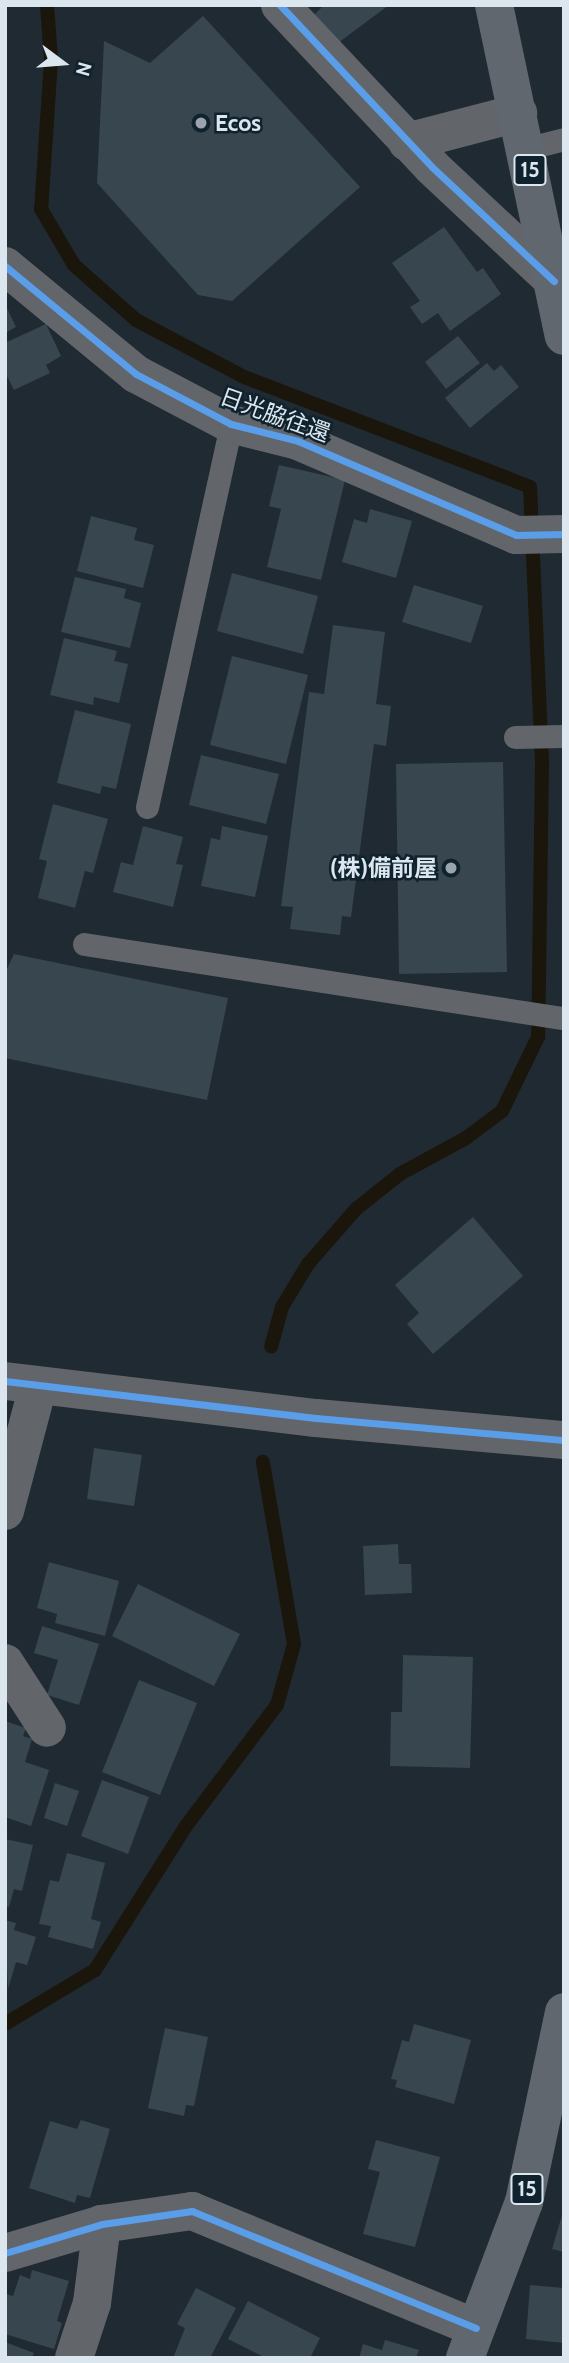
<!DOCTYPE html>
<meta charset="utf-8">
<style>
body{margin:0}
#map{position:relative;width:569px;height:2363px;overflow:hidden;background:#202a32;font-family:Cabin,"Noto Sans JP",sans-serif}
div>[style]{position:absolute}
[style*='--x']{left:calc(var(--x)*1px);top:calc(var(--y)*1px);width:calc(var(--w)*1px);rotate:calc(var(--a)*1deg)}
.stream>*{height:14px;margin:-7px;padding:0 7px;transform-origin:7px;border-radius:7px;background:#1b160b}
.building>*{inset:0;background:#384650}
.service>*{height:23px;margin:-11.5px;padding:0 11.5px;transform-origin:11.5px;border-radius:11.5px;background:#62666a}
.minor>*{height:38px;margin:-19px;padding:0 19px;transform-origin:19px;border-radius:19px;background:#62666a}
.tertiary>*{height:38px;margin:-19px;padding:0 19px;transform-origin:19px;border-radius:19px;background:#62666a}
.primary>*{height:38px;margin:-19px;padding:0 19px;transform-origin:19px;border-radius:19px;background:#61676e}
.cycleway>*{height:7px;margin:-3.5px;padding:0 3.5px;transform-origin:3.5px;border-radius:3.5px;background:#5a9eea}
.dots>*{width:19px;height:19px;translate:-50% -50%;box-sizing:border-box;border:4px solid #0f222e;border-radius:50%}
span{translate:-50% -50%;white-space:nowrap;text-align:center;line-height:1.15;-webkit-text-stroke:5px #0f222e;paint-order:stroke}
.shield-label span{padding:2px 5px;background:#0f222e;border:2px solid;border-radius:5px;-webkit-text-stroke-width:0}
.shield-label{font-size:21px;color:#dbe6ef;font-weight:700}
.poi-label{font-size:23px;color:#dbe6ef;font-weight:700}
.left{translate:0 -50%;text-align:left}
.right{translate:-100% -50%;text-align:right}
.street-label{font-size:23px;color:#dbe6ef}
.frame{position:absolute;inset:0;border:7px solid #dbe6ef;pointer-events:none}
.north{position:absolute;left:28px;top:28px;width:70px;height:70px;-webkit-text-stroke:5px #0f222e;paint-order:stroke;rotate:106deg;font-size:19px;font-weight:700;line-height:28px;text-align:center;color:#dbe6ef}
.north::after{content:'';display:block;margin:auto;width:24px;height:32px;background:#dbe6ef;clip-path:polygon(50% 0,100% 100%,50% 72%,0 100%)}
</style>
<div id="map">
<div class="stream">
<div style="--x:47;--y:5;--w:55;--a:85.8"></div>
<div style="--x:51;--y:60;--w:149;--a:93.8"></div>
<div style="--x:41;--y:209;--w:65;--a:59.5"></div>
<div style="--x:74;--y:265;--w:83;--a:41.6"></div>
<div style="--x:136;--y:320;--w:122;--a:27.8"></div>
<div style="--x:244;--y:377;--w:306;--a:21"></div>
<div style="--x:530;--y:487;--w:277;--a:87.5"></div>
<div style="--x:542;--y:764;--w:273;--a:90.8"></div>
<div style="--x:538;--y:1037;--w:82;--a:115.9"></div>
<div style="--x:502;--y:1111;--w:45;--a:143.1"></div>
<div style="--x:466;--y:1138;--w:75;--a:151.4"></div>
<div style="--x:400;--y:1174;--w:56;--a:141.5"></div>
<div style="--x:356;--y:1209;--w:73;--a:131.1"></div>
<div style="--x:308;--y:1264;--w:50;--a:121.2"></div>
<div style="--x:282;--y:1307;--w:41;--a:105.4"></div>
<div style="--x:5;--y:2024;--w:105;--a:-31"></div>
<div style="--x:95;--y:1970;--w:170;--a:-57.7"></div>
<div style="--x:186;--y:1826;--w:151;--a:-53.1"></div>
<div style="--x:277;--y:1705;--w:63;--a:-74.4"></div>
<div style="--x:294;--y:1644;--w:185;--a:-99.7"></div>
</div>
<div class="building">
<div style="clip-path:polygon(324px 5px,389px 5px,334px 46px,313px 16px)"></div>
<div style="clip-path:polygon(203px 16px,360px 187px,232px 301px,198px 295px,97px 183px,104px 41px,150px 63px)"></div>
<div style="clip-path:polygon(444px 227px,477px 272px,483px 268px,501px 294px,450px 331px,438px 313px,422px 324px,410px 307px,420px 301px,392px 263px)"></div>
<div style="clip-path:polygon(5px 304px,16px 327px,5px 333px)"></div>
<div style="clip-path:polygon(46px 324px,61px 356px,46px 365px,50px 373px,14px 390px,5px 372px,5px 343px)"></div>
<div style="clip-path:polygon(458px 336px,480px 363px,446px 389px,425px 362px)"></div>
<div style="clip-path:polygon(487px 363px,494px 371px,501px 365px,519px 387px,470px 428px,445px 398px)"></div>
<div style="clip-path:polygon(279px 465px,345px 480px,321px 580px,267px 567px,281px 509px,269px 506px)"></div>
<div style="clip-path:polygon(370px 509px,412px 521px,396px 578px,342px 562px,354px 519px,367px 523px)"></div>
<div style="clip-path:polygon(91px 516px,137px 528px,134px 540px,154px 545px,143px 588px,77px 571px)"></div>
<div style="clip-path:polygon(232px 573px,318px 596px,303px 654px,217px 631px)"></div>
<div style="clip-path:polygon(75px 577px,126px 589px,124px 598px,141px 603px,130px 648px,61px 632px)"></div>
<div style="clip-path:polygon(414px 585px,483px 606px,471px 643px,402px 622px)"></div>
<div style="clip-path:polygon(333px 625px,385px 632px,376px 704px,391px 706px,386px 746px,374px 744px,351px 917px,342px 916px,340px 935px,290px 929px,293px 907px,281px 906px,309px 692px,324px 694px)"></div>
<div style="clip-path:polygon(64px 638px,117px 651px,114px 661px,128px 664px,119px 703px,94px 697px,93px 705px,50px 695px)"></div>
<div style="clip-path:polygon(232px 656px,308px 675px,286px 764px,210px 745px)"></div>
<div style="clip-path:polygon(75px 710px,131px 724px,116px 789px,102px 786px,100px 794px,57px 783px)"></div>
<div style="clip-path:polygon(201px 755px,279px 774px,266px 824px,189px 805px)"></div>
<div style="clip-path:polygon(503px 762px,507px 972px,399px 974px,396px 764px)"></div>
<div style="clip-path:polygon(53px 804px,108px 819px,93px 873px,85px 871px,75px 908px,38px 898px,47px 861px,39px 859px)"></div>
<div style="clip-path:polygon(143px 826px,183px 837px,176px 864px,183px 865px,173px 907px,113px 892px,121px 862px,133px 865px)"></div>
<div style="clip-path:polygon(222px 826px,268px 836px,255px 897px,201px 886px,211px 838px,220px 840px)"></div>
<div style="clip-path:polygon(14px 954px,228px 998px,207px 1100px,5px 1058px,5px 973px)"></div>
<div style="clip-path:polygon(473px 1217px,523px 1276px,433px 1354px,407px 1324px,419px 1313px,395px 1285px)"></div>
<div style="clip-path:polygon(94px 1448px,142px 1455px,134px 1506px,87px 1499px)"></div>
<div style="clip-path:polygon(398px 1544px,399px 1564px,411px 1564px,412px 1593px,365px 1595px,363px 1546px)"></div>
<div style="clip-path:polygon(49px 1562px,119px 1581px,105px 1636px,55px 1623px,57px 1614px,37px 1608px)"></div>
<div style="clip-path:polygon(138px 1584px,240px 1634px,214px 1686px,112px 1636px)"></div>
<div style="clip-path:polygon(42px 1626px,99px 1644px,79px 1705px,47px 1695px,58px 1660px,34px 1653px)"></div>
<div style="clip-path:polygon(403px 1655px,473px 1657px,470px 1768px,390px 1766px,391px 1712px,402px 1712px)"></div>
<div style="clip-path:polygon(139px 1680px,197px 1703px,160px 1795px,102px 1772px)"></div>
<div style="clip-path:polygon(5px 1721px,26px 1728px,23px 1736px,32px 1739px,25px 1762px,49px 1770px,31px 1826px,5px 1817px)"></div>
<div style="clip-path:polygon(102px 1780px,149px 1797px,128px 1854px,81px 1836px)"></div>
<div style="clip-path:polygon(55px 1783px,79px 1791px,67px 1826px,44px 1818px)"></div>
<div style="clip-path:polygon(5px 1839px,33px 1845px,22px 1891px,14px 1889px,9px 1907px,5px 1906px)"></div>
<div style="clip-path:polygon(67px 1853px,105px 1863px,91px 1919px,101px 1922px,93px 1949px,48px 1937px,51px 1926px,39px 1924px,50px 1880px,59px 1882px)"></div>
<div style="clip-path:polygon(5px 1920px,16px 1923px,14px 1930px,36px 1937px,27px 1965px,16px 1962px,8px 1989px)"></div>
<div style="clip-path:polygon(414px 2024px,471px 2040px,454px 2104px,395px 2087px,397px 2080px,391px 2079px,402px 2040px,409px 2042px)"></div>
<div style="clip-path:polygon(165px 2028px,208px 2037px,194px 2106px,186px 2105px,184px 2116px,148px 2108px)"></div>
<div style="clip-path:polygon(81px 2120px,110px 2129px,90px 2198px,77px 2195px,75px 2203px,29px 2188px,50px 2121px,77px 2129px)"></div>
<div style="clip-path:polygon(376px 2140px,440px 2157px,415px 2247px,363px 2234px,380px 2172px,368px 2169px)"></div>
<div style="clip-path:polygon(563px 2212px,564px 2212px,564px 2252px,552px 2249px)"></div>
<div style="clip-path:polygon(32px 2270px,69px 2281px,57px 2321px,62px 2323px,54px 2349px,5px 2334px,6px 2294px,13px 2296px,20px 2275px,30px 2279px)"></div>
<div style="clip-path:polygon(530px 2285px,564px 2288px,564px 2343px,526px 2339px)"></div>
<div style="clip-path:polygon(196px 2288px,236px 2308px,210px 2358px,173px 2358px,185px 2328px,177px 2324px)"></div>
<div style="clip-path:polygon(248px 2301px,320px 2338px,310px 2358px,266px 2358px,228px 2339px)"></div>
<div style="clip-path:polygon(385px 2340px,419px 2350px,416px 2358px,359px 2358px,363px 2344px,382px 2350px)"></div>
<div style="clip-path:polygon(5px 2342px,34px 2353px,32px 2358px,5px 2358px)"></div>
</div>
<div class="service">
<div style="--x:525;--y:149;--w:40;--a:-14.4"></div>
<div style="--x:515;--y:737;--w:49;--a:-1.2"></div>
<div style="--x:147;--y:807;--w:392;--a:-77.6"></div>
<div style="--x:84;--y:944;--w:486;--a:8.8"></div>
</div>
<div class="minor">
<div style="--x:280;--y:5;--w:222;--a:46.8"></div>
<div style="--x:432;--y:167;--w:167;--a:43.1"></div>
<div style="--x:407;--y:142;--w:115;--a:-14.6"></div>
<div style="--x:5;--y:266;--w:170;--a:39.5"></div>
<div style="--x:136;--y:374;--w:107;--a:27.8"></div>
<div style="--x:231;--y:424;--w:69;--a:14.2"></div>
<div style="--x:298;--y:441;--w:237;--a:23.3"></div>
<div style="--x:516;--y:535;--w:48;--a:-1.2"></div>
<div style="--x:5;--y:1511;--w:129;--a:-75.2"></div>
<div style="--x:5;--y:1663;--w:77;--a:57.1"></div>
<div style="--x:5;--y:2253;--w:101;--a:-16.6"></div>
<div style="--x:102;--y:2224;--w:91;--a:-8.2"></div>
<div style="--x:192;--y:2211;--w:307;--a:22.4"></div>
<div style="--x:74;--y:2358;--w:58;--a:-71.9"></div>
<div style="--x:92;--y:2303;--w:80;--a:-82.8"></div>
</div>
<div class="tertiary">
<div style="--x:5;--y:1381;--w:313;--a:6.8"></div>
<div style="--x:316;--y:1418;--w:249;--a:5.1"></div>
</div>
<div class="primary">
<div style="--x:494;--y:5;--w:338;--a:78.1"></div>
<div style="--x:465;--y:2358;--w:167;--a:-69.3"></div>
<div style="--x:524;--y:2202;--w:194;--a:-78.1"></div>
</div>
<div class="cycleway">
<div style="--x:280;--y:5;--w:222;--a:46.8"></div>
<div style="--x:432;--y:167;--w:167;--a:43.1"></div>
<div style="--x:5;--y:266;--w:170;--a:39.5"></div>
<div style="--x:136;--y:374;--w:107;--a:27.8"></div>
<div style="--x:231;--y:424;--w:69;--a:14.2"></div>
<div style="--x:298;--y:441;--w:237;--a:23.3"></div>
<div style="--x:516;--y:535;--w:48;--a:-1.2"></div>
<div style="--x:5;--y:1381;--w:313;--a:6.8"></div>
<div style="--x:316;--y:1418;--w:249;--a:5.1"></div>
<div style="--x:5;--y:2253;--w:101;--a:-16.6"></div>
<div style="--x:102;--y:2224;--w:91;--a:-8.2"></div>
<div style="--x:192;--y:2211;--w:307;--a:22.4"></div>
</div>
<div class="dots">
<div style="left:201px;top:123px;background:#9aa4ad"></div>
<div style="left:451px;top:868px;background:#9aa4ad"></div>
</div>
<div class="shield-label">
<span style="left:530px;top:170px">15</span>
<span style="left:527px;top:2189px">15</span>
</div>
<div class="poi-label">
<span class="left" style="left:215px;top:123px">Ecos</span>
<span class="right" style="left:437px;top:868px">(株)備前屋</span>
</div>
<div class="street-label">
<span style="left:275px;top:415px;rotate:20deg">日光脇往還</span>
</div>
<div class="frame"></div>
<div class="north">N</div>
</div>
